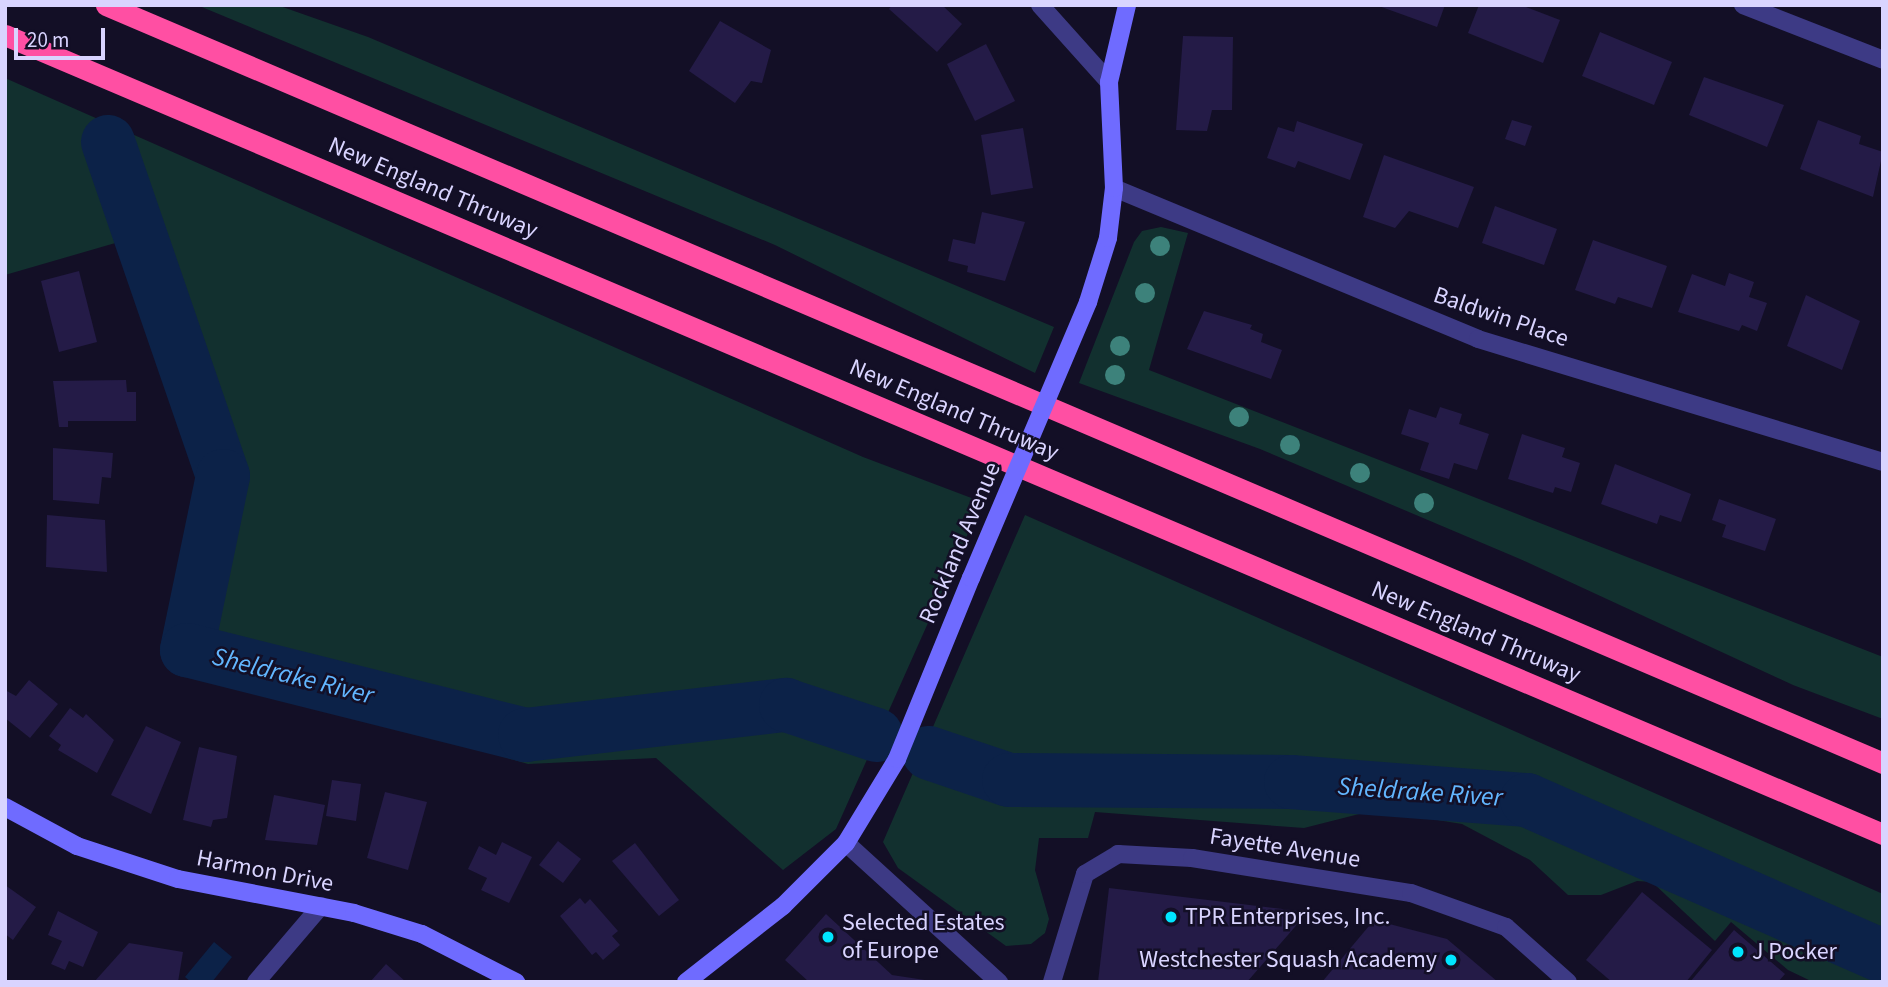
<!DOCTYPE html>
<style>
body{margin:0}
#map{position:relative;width:1888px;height:987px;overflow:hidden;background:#130f26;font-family:"Source Sans 3",sans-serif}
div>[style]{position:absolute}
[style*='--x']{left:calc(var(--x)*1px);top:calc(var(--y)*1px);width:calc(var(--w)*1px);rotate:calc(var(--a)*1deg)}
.green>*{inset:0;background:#12302f}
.water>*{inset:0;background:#0c2248}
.river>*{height:54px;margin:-27px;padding:0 27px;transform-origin:27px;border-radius:27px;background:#0c2248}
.building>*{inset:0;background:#241b47}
.street>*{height:18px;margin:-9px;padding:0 9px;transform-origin:9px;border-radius:9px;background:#3d3a85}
.secondary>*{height:18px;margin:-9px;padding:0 9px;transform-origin:9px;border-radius:9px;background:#6f6bff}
.highway>*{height:21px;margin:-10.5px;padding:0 10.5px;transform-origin:10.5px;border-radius:10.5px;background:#ff4fa3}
.secondary-bridge>*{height:18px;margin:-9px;padding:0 9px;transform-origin:9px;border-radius:9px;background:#6f6bff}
.trees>*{width:20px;height:20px;margin:-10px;border-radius:50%;background:#3d827b}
.dots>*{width:19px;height:19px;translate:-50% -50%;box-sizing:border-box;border:4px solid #130f26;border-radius:50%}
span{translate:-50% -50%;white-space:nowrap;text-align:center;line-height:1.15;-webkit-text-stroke:5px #130f26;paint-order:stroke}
.street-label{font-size:24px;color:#d9d4ff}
.poi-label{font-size:24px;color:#d9d4ff}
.left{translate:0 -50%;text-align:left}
.right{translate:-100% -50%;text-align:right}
.water-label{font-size:26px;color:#62b6ff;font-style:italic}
.frame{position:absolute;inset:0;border:7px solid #d9d4ff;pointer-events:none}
.scale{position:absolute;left:14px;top:28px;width:91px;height:32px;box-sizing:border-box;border:4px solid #d9d4ff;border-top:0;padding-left:9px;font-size:21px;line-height:24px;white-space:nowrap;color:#d9d4ff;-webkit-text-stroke:5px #130f26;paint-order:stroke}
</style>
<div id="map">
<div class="green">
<div style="clip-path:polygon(197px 5px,277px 5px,368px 37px,1054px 327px,1035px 373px,775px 245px)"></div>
<div style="clip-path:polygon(5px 78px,863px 457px,982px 502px,836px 829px,783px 870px,656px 758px,528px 764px,166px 660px,202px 450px,191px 447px,136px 237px,5px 275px)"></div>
<div style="clip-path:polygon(1161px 227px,1188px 233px,1149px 370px,1883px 657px,1883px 719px,1793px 685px,1520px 559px,1260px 449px,1079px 383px,1134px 242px,1142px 231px)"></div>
<div style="clip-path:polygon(1025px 515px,1883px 894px,1883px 982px,1813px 982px,1788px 970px,1731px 922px,1715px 941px,1652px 882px,1637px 881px,1601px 895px,1568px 895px,1530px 860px,1462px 824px,1375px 810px,1304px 828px,1095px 812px,1088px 838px,1039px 838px,1035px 870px,1049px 919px,1045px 933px,1031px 944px,1006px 946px,898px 868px,883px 842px)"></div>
</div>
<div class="water">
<div style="clip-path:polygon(214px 942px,232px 957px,212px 982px,191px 982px,185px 977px)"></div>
</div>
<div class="river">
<div style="--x:108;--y:142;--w:353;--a:71"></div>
<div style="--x:223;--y:476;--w:178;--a:101.7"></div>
<div style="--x:187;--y:650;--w:349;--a:14.1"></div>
<div style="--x:525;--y:735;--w:263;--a:-6.6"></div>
<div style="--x:786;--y:705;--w:95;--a:18.4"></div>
<div style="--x:929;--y:753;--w:84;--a:18.6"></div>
<div style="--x:1009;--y:780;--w:282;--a:0.4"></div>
<div style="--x:1291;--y:782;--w:237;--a:4.4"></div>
<div style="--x:1527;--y:800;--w:389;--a:23.7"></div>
</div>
<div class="building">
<div style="clip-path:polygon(892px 5px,942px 5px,962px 24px,937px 52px,889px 9px)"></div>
<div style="clip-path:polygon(1376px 5px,1445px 5px,1437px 27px)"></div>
<div style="clip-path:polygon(1479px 5px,1521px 5px,1560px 20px,1543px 63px,1468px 33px)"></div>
<div style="clip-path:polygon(720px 21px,771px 50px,762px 83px,751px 81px,735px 103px,689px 71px)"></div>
<div style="clip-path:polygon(1600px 32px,1672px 62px,1654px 105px,1582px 76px)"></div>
<div style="clip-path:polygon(1183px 36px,1233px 37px,1232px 110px,1212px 110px,1207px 131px,1176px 130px)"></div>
<div style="clip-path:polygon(986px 44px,1015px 101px,975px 121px,947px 64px)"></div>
<div style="clip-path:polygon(1704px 77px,1784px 105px,1767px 147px,1689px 115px)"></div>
<div style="clip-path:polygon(1512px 120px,1532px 126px,1525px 146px,1505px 139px)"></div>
<div style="clip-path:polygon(1818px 120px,1861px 136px,1859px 144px,1883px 152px,1873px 197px,1800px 169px)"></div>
<div style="clip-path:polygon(1297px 121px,1363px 144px,1350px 180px,1298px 161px,1295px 168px,1267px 158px,1278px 127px,1294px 132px)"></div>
<div style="clip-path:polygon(1023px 128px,1033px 188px,991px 195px,981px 135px)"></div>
<div style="clip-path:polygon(1384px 155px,1474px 187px,1458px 228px,1409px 211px,1395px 228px,1363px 217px)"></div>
<div style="clip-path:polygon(1495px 206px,1557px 229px,1544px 265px,1482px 243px)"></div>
<div style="clip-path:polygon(982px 212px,1025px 222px,1005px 281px,967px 272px,968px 266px,948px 261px,953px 239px,975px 244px)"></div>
<div style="clip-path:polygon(1593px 240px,1667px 266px,1652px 308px,1618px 297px,1615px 304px,1575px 290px)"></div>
<div style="clip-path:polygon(79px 271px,97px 342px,59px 352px,41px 281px)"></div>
<div style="clip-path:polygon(1729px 273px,1754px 282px,1749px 297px,1767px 303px,1757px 331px,1742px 325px,1739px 331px,1678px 312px,1692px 274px,1725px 286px)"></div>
<div style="clip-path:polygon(1806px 295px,1860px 321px,1842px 370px,1787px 346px)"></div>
<div style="clip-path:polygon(1204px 311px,1252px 325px,1250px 329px,1263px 334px,1261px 342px,1282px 350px,1271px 379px,1187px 349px)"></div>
<div style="clip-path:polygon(126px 380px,127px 392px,136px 392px,136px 421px,68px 421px,68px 427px,59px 427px,53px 381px)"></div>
<div style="clip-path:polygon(1440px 407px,1462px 414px,1459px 424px,1489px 434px,1477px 470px,1454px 463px,1449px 479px,1420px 470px,1429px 443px,1401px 434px,1409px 409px,1436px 418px)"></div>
<div style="clip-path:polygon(1522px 434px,1565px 448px,1562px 457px,1580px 463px,1571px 492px,1555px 487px,1553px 493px,1508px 479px)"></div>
<div style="clip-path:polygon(53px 448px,113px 453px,111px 478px,102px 477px,99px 504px,53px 500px)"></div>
<div style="clip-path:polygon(1615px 464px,1691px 494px,1681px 522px,1660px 515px,1657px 524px,1601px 504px)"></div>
<div style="clip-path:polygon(1719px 499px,1776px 519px,1765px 551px,1722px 537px,1726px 525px,1712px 520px)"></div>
<div style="clip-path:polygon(47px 515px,105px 520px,107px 572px,46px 567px)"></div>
<div style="clip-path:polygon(29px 680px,58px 704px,30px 738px,5px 718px,5px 690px,16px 696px)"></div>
<div style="clip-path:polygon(70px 708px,83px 718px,86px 714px,114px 740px,97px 773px,58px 750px,61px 745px,49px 736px)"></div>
<div style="clip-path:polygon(146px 726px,181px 742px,151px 814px,111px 795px)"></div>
<div style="clip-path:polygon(199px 747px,237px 756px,227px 818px,213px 820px,211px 827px,183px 820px)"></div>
<div style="clip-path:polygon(332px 780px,361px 784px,356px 821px,326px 816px)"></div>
<div style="clip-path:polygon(385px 792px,427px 802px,408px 870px,367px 858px)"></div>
<div style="clip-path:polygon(274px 795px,325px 805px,317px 845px,265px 840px)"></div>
<div style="clip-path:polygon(558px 841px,581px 859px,563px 883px,539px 865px)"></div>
<div style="clip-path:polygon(502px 842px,532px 857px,509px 903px,481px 890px,487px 878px,468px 869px,479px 846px,496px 855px)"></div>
<div style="clip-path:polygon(635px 843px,679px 900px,659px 916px,612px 861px)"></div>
<div style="clip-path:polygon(5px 885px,36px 907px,13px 940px,5px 934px)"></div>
<div style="clip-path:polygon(1109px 888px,1308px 912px,1247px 982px,1098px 982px)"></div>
<div style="clip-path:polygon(1642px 892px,1712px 950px,1686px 982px,1612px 982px,1586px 960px)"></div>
<div style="clip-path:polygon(580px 898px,585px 904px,590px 899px,618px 931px,612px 936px,620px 945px,603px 960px,596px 952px,592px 955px,560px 916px)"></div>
<div style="clip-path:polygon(58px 911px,98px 932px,83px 967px,69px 961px,65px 970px,51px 964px,62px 941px,48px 935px)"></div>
<div style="clip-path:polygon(826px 914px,892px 975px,938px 982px,809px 982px,785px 960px)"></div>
<div style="clip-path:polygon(1374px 920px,1447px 939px,1498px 982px,1322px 982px)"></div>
<div style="clip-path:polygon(1734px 930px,1785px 974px,1778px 982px,1690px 982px)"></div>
<div style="clip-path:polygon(129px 943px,183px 952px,178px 982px,94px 982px)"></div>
<div style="clip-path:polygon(386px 964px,406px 982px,370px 982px)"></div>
</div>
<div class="street">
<div style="--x:1040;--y:5;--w:103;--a:48.1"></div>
<div style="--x:1743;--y:5;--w:150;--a:21.4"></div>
<div style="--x:1114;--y:188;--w:394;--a:22.5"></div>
<div style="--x:1478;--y:339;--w:423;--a:16.9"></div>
<div style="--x:846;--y:843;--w:207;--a:42.3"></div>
<div style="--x:256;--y:982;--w:100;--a:-49.5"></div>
<div style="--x:1052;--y:982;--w:113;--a:-73"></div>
<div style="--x:1085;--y:874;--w:39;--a:-31"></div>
<div style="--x:1118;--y:854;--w:74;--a:3.1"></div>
<div style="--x:1192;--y:858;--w:222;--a:9.1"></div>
<div style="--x:1411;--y:893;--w:101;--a:19.7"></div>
<div style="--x:1506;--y:927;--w:83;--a:41.6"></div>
</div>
<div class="secondary">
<div style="--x:1088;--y:302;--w:67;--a:-72.6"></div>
<div style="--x:1108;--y:238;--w:50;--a:-83.2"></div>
<div style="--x:1114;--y:188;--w:106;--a:-92.7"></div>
<div style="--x:1109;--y:82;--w:79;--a:-76.8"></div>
<div style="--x:5;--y:807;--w:82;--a:28.4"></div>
<div style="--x:77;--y:846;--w:106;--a:18.1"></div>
<div style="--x:178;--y:879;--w:179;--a:10.9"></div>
<div style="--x:354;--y:913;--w:71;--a:17.2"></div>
<div style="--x:422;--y:934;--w:106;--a:27.1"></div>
<div style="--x:686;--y:982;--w:123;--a:-38.1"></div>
<div style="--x:783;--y:906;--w:89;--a:-45"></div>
<div style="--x:846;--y:843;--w:98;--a:-58.7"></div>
<div style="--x:897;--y:759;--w:196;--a:-67.8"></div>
</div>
<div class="highway">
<div style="--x:106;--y:5;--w:1932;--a:23.1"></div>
<div style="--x:5;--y:35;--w:2041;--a:23.05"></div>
</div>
<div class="secondary-bridge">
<div style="--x:971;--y:578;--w:300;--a:-67"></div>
</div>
<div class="trees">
<div style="left:1160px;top:246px"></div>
<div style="left:1145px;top:293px"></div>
<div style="left:1120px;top:346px"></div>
<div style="left:1115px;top:375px"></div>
<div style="left:1239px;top:417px"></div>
<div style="left:1290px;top:445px"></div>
<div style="left:1360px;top:473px"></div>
<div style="left:1424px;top:503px"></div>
</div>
<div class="dots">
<div style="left:1171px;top:917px;background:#00e5ff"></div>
<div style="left:828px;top:937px;background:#00e5ff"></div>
<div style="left:1738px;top:952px;background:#00e5ff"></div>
<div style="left:1451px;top:960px;background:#00e5ff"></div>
</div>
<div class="street-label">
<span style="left:433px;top:188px;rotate:23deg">New England Thruway</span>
<span style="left:1501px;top:317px;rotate:19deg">Baldwin Place</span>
<span style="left:954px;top:410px;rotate:23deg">New England Thruway</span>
<span style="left:960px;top:543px;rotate:-67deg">Rockland Avenue</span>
<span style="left:1476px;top:632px;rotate:23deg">New England Thruway</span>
<span style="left:1285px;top:848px;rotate:9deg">Fayette Avenue</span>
<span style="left:265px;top:871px;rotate:11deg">Harmon Drive</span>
</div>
<div class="poi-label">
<span class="left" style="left:1185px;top:917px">TPR Enterprises, Inc.</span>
<span class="left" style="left:842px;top:937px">Selected Estates<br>of Europe</span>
<span class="left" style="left:1752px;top:952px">J Pocker</span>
<span class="right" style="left:1437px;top:960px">Westchester Squash Academy</span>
</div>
<div class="water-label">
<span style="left:293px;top:676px;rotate:14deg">Sheldrake River</span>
<span style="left:1420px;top:792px;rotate:4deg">Sheldrake River</span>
</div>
<div class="frame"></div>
<div class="scale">20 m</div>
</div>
